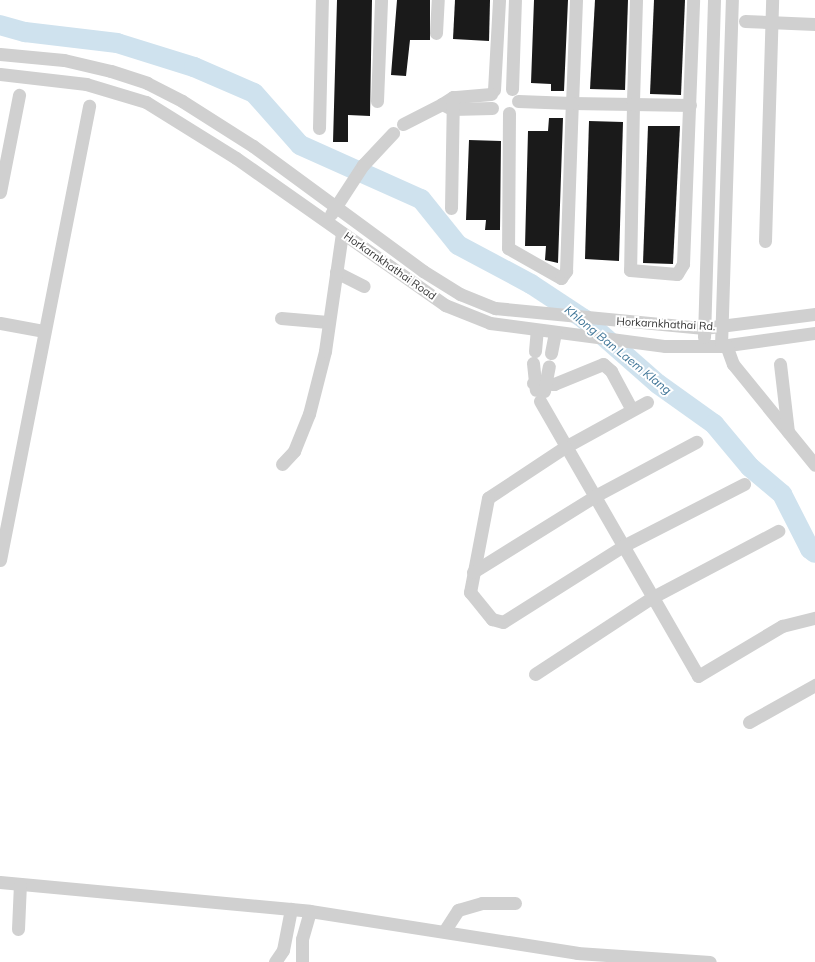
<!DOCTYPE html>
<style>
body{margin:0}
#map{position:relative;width:815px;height:962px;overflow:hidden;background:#fff;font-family:Mulish,sans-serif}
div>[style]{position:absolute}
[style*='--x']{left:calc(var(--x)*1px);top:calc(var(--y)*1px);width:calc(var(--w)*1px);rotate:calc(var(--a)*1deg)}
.river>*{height:20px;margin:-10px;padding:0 10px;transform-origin:10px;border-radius:10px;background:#cfe2ee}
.building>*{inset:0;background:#1a1a1a}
.minor>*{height:13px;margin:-6.5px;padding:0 6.5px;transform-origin:6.5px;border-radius:6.5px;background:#d0d0d0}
span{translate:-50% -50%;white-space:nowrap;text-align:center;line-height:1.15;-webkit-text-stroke:4px #fff;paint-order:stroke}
.street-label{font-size:11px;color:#333}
.water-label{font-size:12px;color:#3f7597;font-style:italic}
</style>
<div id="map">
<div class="river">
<div style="--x:0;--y:25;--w:26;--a:16"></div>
<div style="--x:25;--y:32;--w:93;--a:6.8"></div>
<div style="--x:117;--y:43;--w:81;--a:17.3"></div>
<div style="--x:194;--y:67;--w:65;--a:23.4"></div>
<div style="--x:254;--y:93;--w:69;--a:48.5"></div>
<div style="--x:300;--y:145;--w:133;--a:24.1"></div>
<div style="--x:421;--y:199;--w:59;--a:51.2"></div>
<div style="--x:458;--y:245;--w:83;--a:28.1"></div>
<div style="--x:531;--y:284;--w:64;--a:33.4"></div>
<div style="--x:584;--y:319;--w:98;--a:41.3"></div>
<div style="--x:658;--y:384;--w:69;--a:35.5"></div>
<div style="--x:714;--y:424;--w:56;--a:50.1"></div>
<div style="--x:750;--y:467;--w:42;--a:40.2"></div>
<div style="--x:782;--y:494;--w:62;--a:63"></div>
<div style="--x:810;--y:549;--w:6;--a:39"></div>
</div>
<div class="building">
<div style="clip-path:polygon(337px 0,372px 0,370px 116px,348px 115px,348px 142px,333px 142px)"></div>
<div style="clip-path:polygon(397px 0,430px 0,430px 40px,410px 40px,406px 76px,391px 75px)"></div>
<div style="clip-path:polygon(455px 0,490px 0,489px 41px,453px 39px)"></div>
<div style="clip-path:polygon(534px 0,568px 0,564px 91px,551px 91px,551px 84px,531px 83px)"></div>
<div style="clip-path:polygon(595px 0,628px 0,625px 90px,590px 89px)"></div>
<div style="clip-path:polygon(654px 0,685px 0,681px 95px,650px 94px)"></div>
<div style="clip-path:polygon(549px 118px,563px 118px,558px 263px,545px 260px,546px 246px,525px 246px,528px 131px,548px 131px)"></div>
<div style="clip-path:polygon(589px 121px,623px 122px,619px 261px,585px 259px)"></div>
<div style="clip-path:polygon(648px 126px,680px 126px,673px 264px,643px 263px)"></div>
<div style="clip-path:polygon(469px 140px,501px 141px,500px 230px,485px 230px,486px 220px,466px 220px)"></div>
</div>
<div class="minor">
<div style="--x:576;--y:0;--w:103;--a:92.2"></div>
<div style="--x:572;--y:103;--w:61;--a:0.9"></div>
<div style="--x:633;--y:104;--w:166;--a:91"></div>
<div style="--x:630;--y:270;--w:47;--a:4.9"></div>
<div style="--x:677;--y:274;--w:12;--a:-59"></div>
<div style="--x:683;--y:264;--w:264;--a:-87.8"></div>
<div style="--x:636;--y:0;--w:104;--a:91.7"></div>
<div style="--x:633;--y:104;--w:57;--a:1"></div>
<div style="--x:745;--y:21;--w:70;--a:2.5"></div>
<div style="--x:436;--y:33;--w:33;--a:-87"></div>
<div style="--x:0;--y:54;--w:64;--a:5.4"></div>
<div style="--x:64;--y:60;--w:48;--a:13.2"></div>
<div style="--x:111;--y:71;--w:38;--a:18"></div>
<div style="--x:147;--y:83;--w:39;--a:27"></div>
<div style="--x:182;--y:101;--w:84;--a:32.4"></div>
<div style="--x:253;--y:146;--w:211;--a:36.3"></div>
<div style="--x:423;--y:271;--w:44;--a:31.9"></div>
<div style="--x:460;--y:294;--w:38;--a:22"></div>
<div style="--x:495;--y:308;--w:210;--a:5.5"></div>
<div style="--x:704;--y:328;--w:112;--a:-7.2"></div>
<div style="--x:0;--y:74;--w:87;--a:6.6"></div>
<div style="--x:86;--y:84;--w:63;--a:16.7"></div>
<div style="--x:146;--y:102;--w:106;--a:31.9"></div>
<div style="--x:236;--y:158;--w:256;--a:35.1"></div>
<div style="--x:445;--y:305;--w:48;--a:21.8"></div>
<div style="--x:490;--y:323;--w:177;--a:7.5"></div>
<div style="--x:665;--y:346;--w:56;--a:0"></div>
<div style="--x:721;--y:346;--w:95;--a:-7.9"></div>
<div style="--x:512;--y:89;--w:89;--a:-88.1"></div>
<div style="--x:494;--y:90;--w:90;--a:-86.8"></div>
<div style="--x:491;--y:94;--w:38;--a:175"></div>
<div style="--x:453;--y:97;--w:13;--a:148"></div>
<div style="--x:442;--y:104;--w:11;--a:27"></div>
<div style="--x:452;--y:109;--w:40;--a:-1.4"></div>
<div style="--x:377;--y:101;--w:101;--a:-87.7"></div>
<div style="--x:509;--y:113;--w:135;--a:90.4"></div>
<div style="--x:508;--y:248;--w:61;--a:29.5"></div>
<div style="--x:561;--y:278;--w:9;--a:-54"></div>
<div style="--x:566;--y:271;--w:168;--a:-88"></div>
<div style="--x:572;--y:103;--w:54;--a:-177.9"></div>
<div style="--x:403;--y:124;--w:44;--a:-27.1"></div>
<div style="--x:319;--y:128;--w:128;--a:-88.7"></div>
<div style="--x:0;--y:192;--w:99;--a:-78.9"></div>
<div style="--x:451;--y:208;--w:111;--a:-89"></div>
<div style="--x:331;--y:214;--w:59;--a:-56.9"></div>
<div style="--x:363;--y:165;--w:44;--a:-46.8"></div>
<div style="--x:765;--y:241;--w:241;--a:-88.3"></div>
<div style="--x:336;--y:272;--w:31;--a:27"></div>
<div style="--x:281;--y:318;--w:47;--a:4.9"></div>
<div style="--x:0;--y:323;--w:45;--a:10.3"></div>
<div style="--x:704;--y:337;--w:337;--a:-88.3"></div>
<div style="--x:726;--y:345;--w:20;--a:70"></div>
<div style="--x:733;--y:364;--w:130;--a:50.9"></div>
<div style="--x:721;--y:346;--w:346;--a:-88.2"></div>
<div style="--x:535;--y:351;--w:21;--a:-85"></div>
<div style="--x:551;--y:353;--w:21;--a:-79"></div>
<div style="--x:533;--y:363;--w:27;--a:84"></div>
<div style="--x:780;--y:364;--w:68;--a:83.3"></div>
<div style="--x:533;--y:383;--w:21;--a:3"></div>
<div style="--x:554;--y:384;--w:53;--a:-22.2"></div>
<div style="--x:603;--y:364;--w:11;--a:41"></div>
<div style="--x:611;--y:371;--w:44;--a:61.7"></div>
<div style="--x:544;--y:391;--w:25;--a:-79"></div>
<div style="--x:540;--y:401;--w:317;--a:60.1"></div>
<div style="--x:698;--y:676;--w:98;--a:-30.8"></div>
<div style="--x:782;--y:626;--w:34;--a:-14"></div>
<div style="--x:647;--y:402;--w:94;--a:151.2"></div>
<div style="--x:565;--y:447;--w:92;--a:146.5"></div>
<div style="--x:488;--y:498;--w:96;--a:100.8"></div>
<div style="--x:470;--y:592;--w:35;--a:51"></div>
<div style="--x:492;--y:619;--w:11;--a:15"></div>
<div style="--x:503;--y:622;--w:142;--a:-32.3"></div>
<div style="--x:623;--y:546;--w:136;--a:-27.1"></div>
<div style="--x:282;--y:464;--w:18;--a:-47"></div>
<div style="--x:294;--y:451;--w:40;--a:-68"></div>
<div style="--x:309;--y:414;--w:65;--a:-75.7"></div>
<div style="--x:325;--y:351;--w:119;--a:-81.8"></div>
<div style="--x:0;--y:560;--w:463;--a:-78.9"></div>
<div style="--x:473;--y:572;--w:144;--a:-31.9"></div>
<div style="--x:595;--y:496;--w:115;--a:-28.1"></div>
<div style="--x:535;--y:674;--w:139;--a:-33.2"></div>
<div style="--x:651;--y:598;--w:144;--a:-27.8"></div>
<div style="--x:749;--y:722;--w:76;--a:-29.3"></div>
<div style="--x:0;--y:882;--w:311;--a:5.3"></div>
<div style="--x:310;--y:911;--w:270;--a:8.9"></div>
<div style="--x:577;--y:953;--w:133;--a:3.9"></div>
<div style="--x:18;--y:929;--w:45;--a:-87.5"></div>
<div style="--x:445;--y:930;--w:24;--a:-57"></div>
<div style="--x:458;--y:910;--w:25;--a:-16"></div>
<div style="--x:482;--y:903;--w:33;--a:0"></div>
<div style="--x:275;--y:962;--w:14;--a:-56"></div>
<div style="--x:283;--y:950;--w:42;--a:-79"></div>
<div style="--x:302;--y:962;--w:23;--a:-90"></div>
<div style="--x:302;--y:939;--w:29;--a:-74"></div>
</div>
<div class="street-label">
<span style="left:390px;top:266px;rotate:35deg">Horkarnkhathai Road</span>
<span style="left:666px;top:324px;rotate:3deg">Horkarnkhathai Rd.</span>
</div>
<div class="water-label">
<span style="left:618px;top:350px;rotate:39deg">Khlong Ban Laem Klang</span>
</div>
</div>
